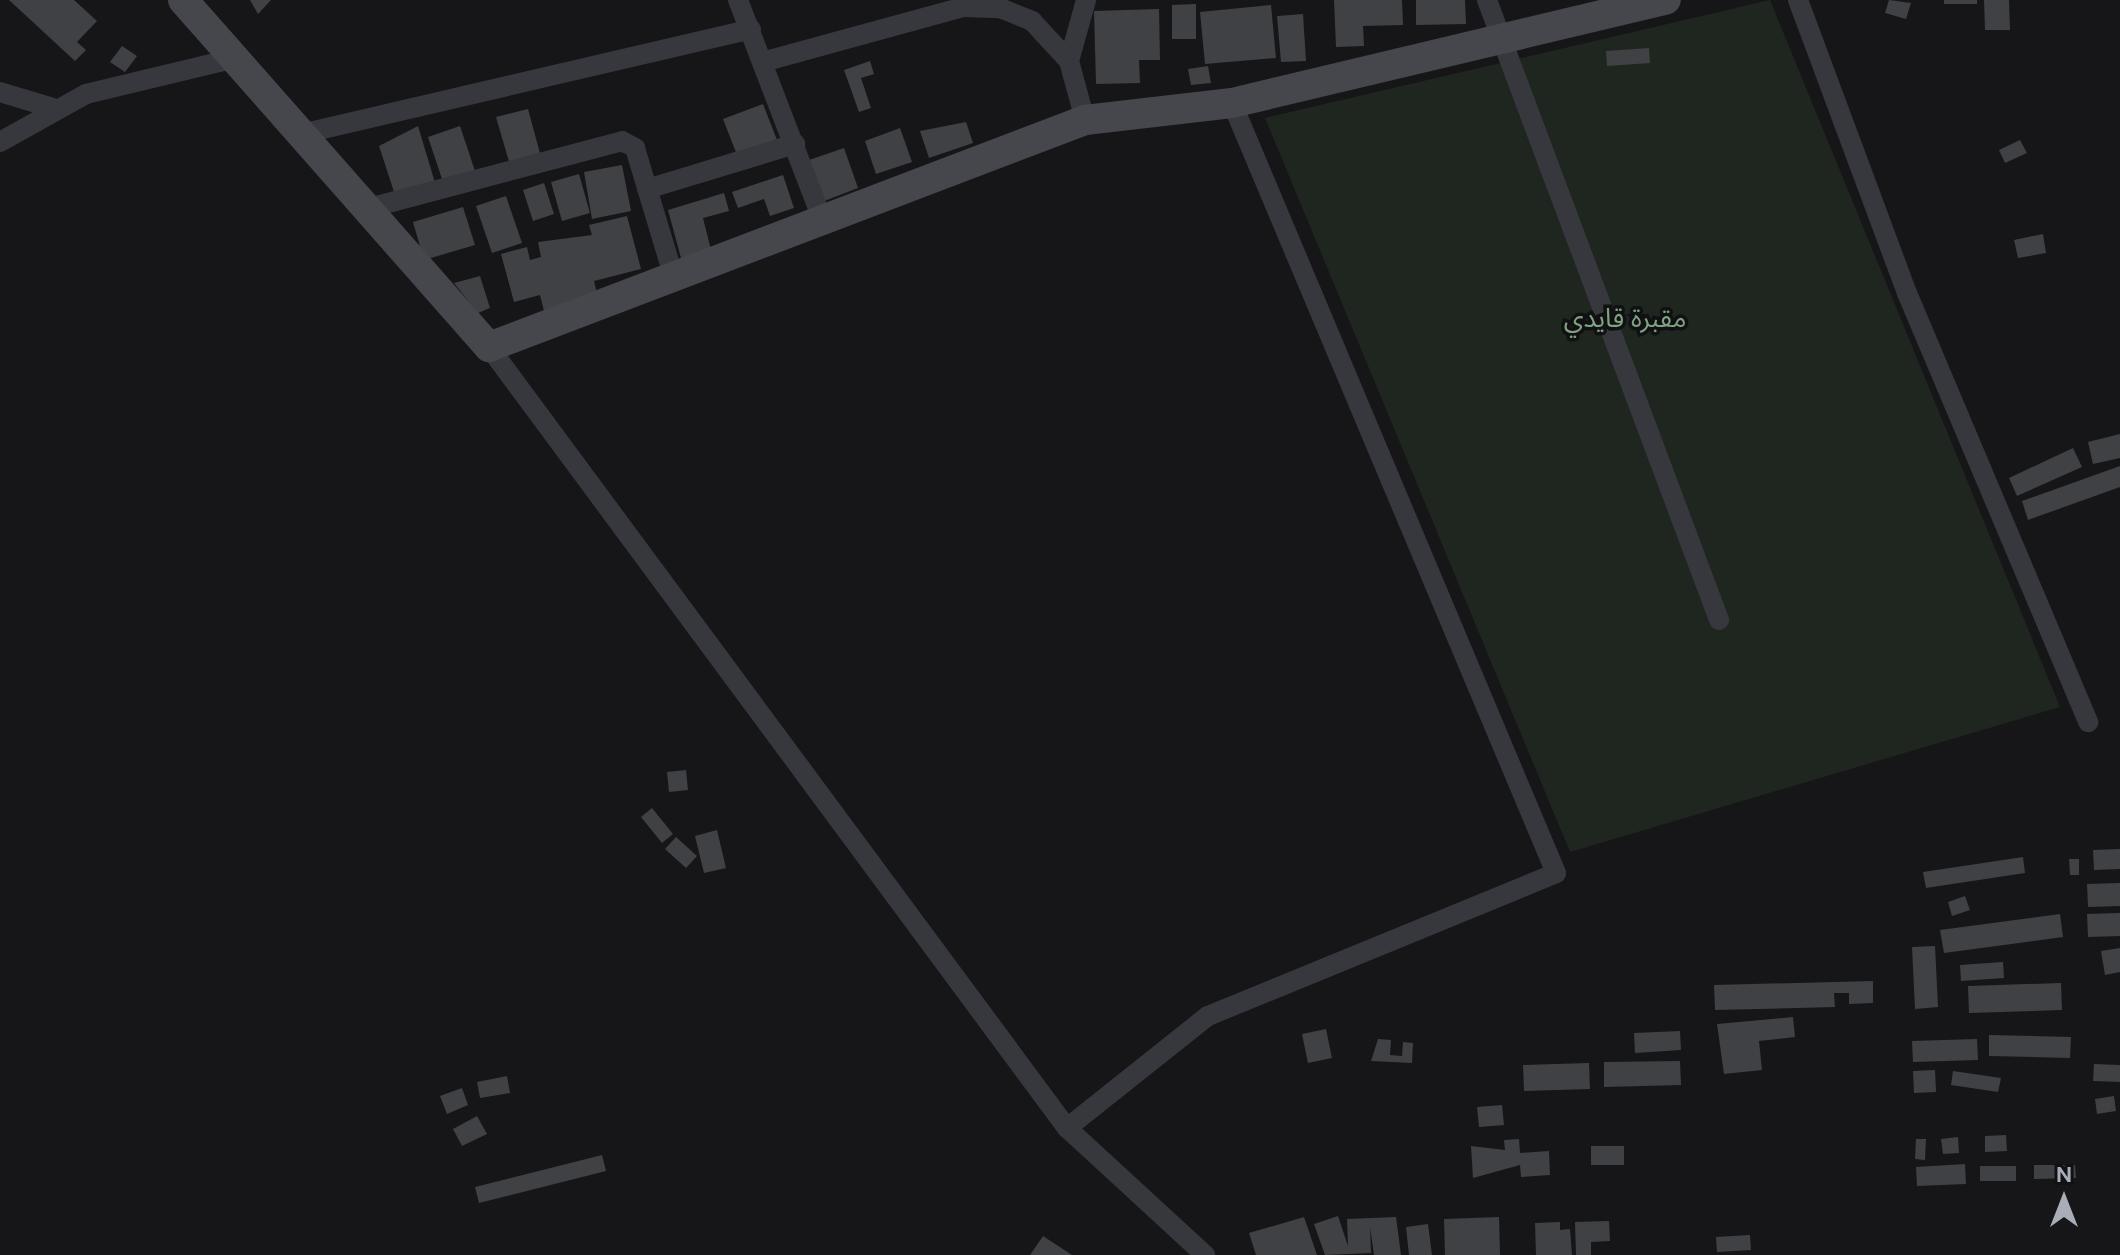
<!DOCTYPE html>
<meta charset="utf-8">
<style>
body{margin:0}
#map{position:relative;width:2120px;height:1255px;overflow:hidden;background:#161618;font-family:"DM Sans","Noto Sans Arabic",sans-serif}
div>[style]{position:absolute}
[style*='--x']{left:calc(var(--x)*1px);top:calc(var(--y)*1px);width:calc(var(--w)*1px);rotate:calc(var(--a)*1deg)}
.green>*{inset:0;background:#1e261f}
.building>*{inset:0;background:#404145}
.street>*{height:20px;margin:-10px;padding:0 10px;transform-origin:10px;border-radius:10px;background:#37383d}
.secondary>*{height:30px;margin:-15px;padding:0 15px;transform-origin:15px;border-radius:15px;background:#45474d}
span{translate:-50% -50%;white-space:nowrap;text-align:center;line-height:1.15;-webkit-text-stroke:7px #111113;paint-order:stroke}
.park-label{font-size:26px;color:#7fa381}
.north{position:absolute;left:2024px;top:1159px;width:80px;height:80px;-webkit-text-stroke:6px #111113;paint-order:stroke;rotate:0deg;font-size:22px;font-weight:700;line-height:32px;text-align:center;color:#a8adb8}
.north::after{content:'';display:block;margin:auto;width:28px;height:36px;background:#a8adb8;clip-path:polygon(50% 0,100% 100%,50% 72%,0 100%)}
</style>
<div id="map">
<div class="green">
<div style="clip-path:polygon(1770px 0,2060px 707px,1570px 852px,1265px 118px)"></div>
</div>
<div class="building">
<div style="clip-path:polygon(9px 0,74px 0,97px 21px,77px 42px,86px 50px,75px 61px)"></div>
<div style="clip-path:polygon(250px 0,271px 0,258px 14px)"></div>
<div style="clip-path:polygon(1334px 0,1402px 0,1403px 25px,1363px 26px,1364px 46px,1336px 47px)"></div>
<div style="clip-path:polygon(1416px 0,1465px 0,1466px 24px,1416px 25px)"></div>
<div style="clip-path:polygon(1889px 0,1911px 3px,1906px 19px,1885px 13px)"></div>
<div style="clip-path:polygon(1944px 0,1977px 0,1977px 4px,1944px 4px)"></div>
<div style="clip-path:polygon(1984px 0,2009px 0,2010px 30px,1985px 30px)"></div>
<div style="clip-path:polygon(1196px 4px,1196px 39px,1172px 39px,1172px 5px)"></div>
<div style="clip-path:polygon(1271px 5px,1276px 58px,1205px 64px,1200px 12px)"></div>
<div style="clip-path:polygon(1159px 9px,1160px 60px,1139px 60px,1140px 83px,1096px 84px,1094px 11px)"></div>
<div style="clip-path:polygon(1303px 14px,1306px 61px,1281px 62px,1277px 16px)"></div>
<div style="clip-path:polygon(122px 46px,137px 56px,125px 72px,110px 62px)"></div>
<div style="clip-path:polygon(1649px 48px,1650px 63px,1607px 66px,1606px 51px)"></div>
<div style="clip-path:polygon(870px 61px,874px 74px,861px 78px,871px 108px,859px 112px,844px 70px)"></div>
<div style="clip-path:polygon(1208px 66px,1211px 83px,1191px 85px,1188px 69px)"></div>
<div style="clip-path:polygon(763px 104px,779px 145px,739px 160px,723px 119px)"></div>
<div style="clip-path:polygon(528px 109px,541px 157px,510px 165px,496px 117px)"></div>
<div style="clip-path:polygon(966px 122px,973px 143px,929px 158px,920px 131px)"></div>
<div style="clip-path:polygon(418px 126px,436px 186px,396px 198px,379px 146px)"></div>
<div style="clip-path:polygon(460px 126px,476px 174px,444px 185px,428px 137px)"></div>
<div style="clip-path:polygon(900px 128px,912px 162px,876px 174px,865px 141px)"></div>
<div style="clip-path:polygon(2020px 140px,2027px 153px,2005px 163px,1999px 150px)"></div>
<div style="clip-path:polygon(844px 148px,858px 188px,824px 201px,809px 160px)"></div>
<div style="clip-path:polygon(622px 165px,631px 211px,592px 219px,584px 172px)"></div>
<div style="clip-path:polygon(579px 174px,590px 213px,562px 221px,551px 182px)"></div>
<div style="clip-path:polygon(783px 175px,794px 208px,770px 216px,764px 199px,738px 208px,732px 192px)"></div>
<div style="clip-path:polygon(544px 183px,554px 214px,533px 221px,523px 190px)"></div>
<div style="clip-path:polygon(724px 193px,729px 211px,703px 218px,711px 250px,681px 258px,668px 210px)"></div>
<div style="clip-path:polygon(506px 196px,522px 243px,492px 253px,476px 206px)"></div>
<div style="clip-path:polygon(463px 207px,475px 245px,424px 260px,413px 222px)"></div>
<div style="clip-path:polygon(627px 216px,641px 269px,594px 281px,599px 302px,545px 315px,540px 295px,514px 302px,501px 254px,527px 247px,530px 260px,541px 257px,538px 242px,592px 235px,589px 225px)"></div>
<div style="clip-path:polygon(2043px 234px,2046px 253px,2018px 258px,2014px 240px)"></div>
<div style="clip-path:polygon(480px 276px,490px 308px,478px 313px,454px 283px)"></div>
<div style="clip-path:polygon(2120px 434px,2120px 458px,2093px 464px,2088px 442px)"></div>
<div style="clip-path:polygon(2073px 448px,2082px 467px,2017px 496px,2009px 478px)"></div>
<div style="clip-path:polygon(2120px 466px,2120px 487px,2028px 520px,2022px 501px)"></div>
<div style="clip-path:polygon(686px 770px,688px 790px,669px 792px,667px 772px)"></div>
<div style="clip-path:polygon(652px 808px,673px 834px,662px 843px,641px 817px)"></div>
<div style="clip-path:polygon(717px 830px,726px 868px,704px 873px,695px 836px)"></div>
<div style="clip-path:polygon(676px 837px,697px 856px,686px 868px,665px 849px)"></div>
<div style="clip-path:polygon(2120px 849px,2120px 869px,2094px 870px,2093px 850px)"></div>
<div style="clip-path:polygon(2023px 857px,2025px 873px,1926px 888px,1923px 872px)"></div>
<div style="clip-path:polygon(2069px 859px,2079px 859px,2079px 875px,2070px 875px)"></div>
<div style="clip-path:polygon(2120px 883px,2120px 906px,2088px 907px,2087px 884px)"></div>
<div style="clip-path:polygon(1965px 896px,1970px 910px,1952px 916px,1948px 902px)"></div>
<div style="clip-path:polygon(2120px 913px,2120px 936px,2088px 937px,2087px 914px)"></div>
<div style="clip-path:polygon(2060px 914px,2063px 937px,1944px 953px,1940px 930px)"></div>
<div style="clip-path:polygon(1935px 946px,1938px 1007px,1915px 1009px,1912px 947px)"></div>
<div style="clip-path:polygon(2120px 948px,2120px 972px,2105px 975px,2101px 951px)"></div>
<div style="clip-path:polygon(2003px 962px,2004px 978px,1961px 981px,1960px 965px)"></div>
<div style="clip-path:polygon(1873px 981px,1873px 1003px,1849px 1004px,1849px 993px,1834px 993px,1835px 1007px,1715px 1010px,1714px 985px)"></div>
<div style="clip-path:polygon(2061px 983px,2062px 1010px,1969px 1013px,1968px 986px)"></div>
<div style="clip-path:polygon(1793px 1017px,1795px 1037px,1759px 1041px,1762px 1070px,1724px 1074px,1717px 1024px)"></div>
<div style="clip-path:polygon(1326px 1029px,1332px 1058px,1308px 1063px,1302px 1034px)"></div>
<div style="clip-path:polygon(1680px 1031px,1681px 1050px,1635px 1053px,1634px 1033px)"></div>
<div style="clip-path:polygon(1989px 1035px,2071px 1037px,2070px 1058px,1989px 1056px)"></div>
<div style="clip-path:polygon(1378px 1039px,1391px 1040px,1390px 1055px,1402px 1056px,1403px 1042px,1413px 1043px,1412px 1063px,1371px 1061px)"></div>
<div style="clip-path:polygon(1977px 1039px,1978px 1060px,1913px 1062px,1912px 1041px)"></div>
<div style="clip-path:polygon(1680px 1061px,1681px 1085px,1604px 1087px,1604px 1062px)"></div>
<div style="clip-path:polygon(1589px 1063px,1590px 1089px,1524px 1091px,1523px 1065px)"></div>
<div style="clip-path:polygon(2094px 1064px,2120px 1065px,2120px 1082px,2093px 1081px)"></div>
<div style="clip-path:polygon(1935px 1070px,1936px 1092px,1914px 1093px,1913px 1071px)"></div>
<div style="clip-path:polygon(1953px 1071px,2001px 1078px,1998px 1092px,1951px 1085px)"></div>
<div style="clip-path:polygon(507px 1076px,510px 1093px,480px 1098px,477px 1082px)"></div>
<div style="clip-path:polygon(462px 1088px,468px 1105px,447px 1114px,440px 1096px)"></div>
<div style="clip-path:polygon(2114px 1096px,2116px 1111px,2097px 1114px,2095px 1099px)"></div>
<div style="clip-path:polygon(1502px 1105px,1504px 1125px,1479px 1127px,1477px 1107px)"></div>
<div style="clip-path:polygon(477px 1116px,487px 1134px,462px 1146px,453px 1129px)"></div>
<div style="clip-path:polygon(2006px 1135px,2007px 1151px,1985px 1152px,1985px 1136px)"></div>
<div style="clip-path:polygon(1958px 1137px,1959px 1153px,1943px 1154px,1941px 1139px)"></div>
<div style="clip-path:polygon(1519px 1139px,1520px 1153px,1549px 1151px,1550px 1175px,1521px 1177px,1520px 1165px,1473px 1178px,1471px 1146px,1505px 1150px,1504px 1140px)"></div>
<div style="clip-path:polygon(1916px 1139px,1926px 1139px,1925px 1160px,1915px 1159px)"></div>
<div style="clip-path:polygon(1591px 1146px,1624px 1146px,1624px 1165px,1591px 1165px)"></div>
<div style="clip-path:polygon(602px 1155px,606px 1171px,479px 1203px,475px 1187px)"></div>
<div style="clip-path:polygon(1965px 1164px,1966px 1184px,1917px 1186px,1916px 1167px)"></div>
<div style="clip-path:polygon(2034px 1165px,2075px 1165px,2076px 1178px,2034px 1179px)"></div>
<div style="clip-path:polygon(1980px 1166px,2016px 1166px,2016px 1181px,1980px 1181px)"></div>
<div style="clip-path:polygon(1338px 1216px,1348px 1246px,1347px 1219px,1396px 1217px,1401px 1255px,1374px 1255px,1370px 1227px,1371px 1253px,1325px 1255px,1314px 1224px)"></div>
<div style="clip-path:polygon(1304px 1217px,1317px 1255px,1256px 1255px,1249px 1233px)"></div>
<div style="clip-path:polygon(1499px 1217px,1500px 1255px,1445px 1255px,1444px 1219px)"></div>
<div style="clip-path:polygon(1609px 1221px,1610px 1241px,1591px 1242px,1591px 1255px,1576px 1255px,1575px 1222px)"></div>
<div style="clip-path:polygon(1560px 1222px,1560px 1230px,1570px 1229px,1572px 1255px,1536px 1255px,1535px 1223px)"></div>
<div style="clip-path:polygon(1428px 1224px,1432px 1255px,1409px 1255px,1406px 1227px)"></div>
<div style="clip-path:polygon(1750px 1235px,1751px 1250px,1717px 1252px,1716px 1237px)"></div>
<div style="clip-path:polygon(1043px 1236px,1072px 1255px,1030px 1255px)"></div>
</div>
<div class="street">
<div style="--x:738;--y:0;--w:237;--a:69"></div>
<div style="--x:1487;--y:0;--w:662;--a:69.48"></div>
<div style="--x:1798;--y:0;--w:313;--a:69.6"></div>
<div style="--x:1907;--y:293;--w:466;--a:67.1"></div>
<div style="--x:766;--y:61;--w:204;--a:-15.3"></div>
<div style="--x:963;--y:7;--w:37;--a:2"></div>
<div style="--x:1000;--y:8;--w:35;--a:22"></div>
<div style="--x:1032;--y:21;--w:54;--a:47.2"></div>
<div style="--x:0;--y:92;--w:55;--a:16.8"></div>
<div style="--x:1085;--y:120;--w:61;--a:-105.2"></div>
<div style="--x:1069;--y:61;--w:63;--a:-74.4"></div>
<div style="--x:301;--y:134;--w:462;--a:-13.1"></div>
<div style="--x:0;--y:142;--w:98;--a:-29.2"></div>
<div style="--x:86;--y:94;--w:154;--a:-13.5"></div>
<div style="--x:647;--y:189;--w:155;--a:-16.9"></div>
<div style="--x:369;--y:208;--w:262;--a:-14.8"></div>
<div style="--x:622;--y:141;--w:15;--a:28"></div>
<div style="--x:635;--y:148;--w:136;--a:73.3"></div>
<div style="--x:489;--y:347;--w:972;--a:53.5"></div>
<div style="--x:1067;--y:1128;--w:180;--a:-38.5"></div>
<div style="--x:1208;--y:1016;--w:376;--a:-22.3"></div>
<div style="--x:1556;--y:873;--w:835;--a:-112.82"></div>
<div style="--x:1067;--y:1128;--w:188;--a:42.6"></div>
</div>
<div class="secondary">
<div style="--x:183;--y:0;--w:463;--a:48.6"></div>
<div style="--x:489;--y:347;--w:638;--a:-20.85"></div>
<div style="--x:1085;--y:120;--w:148;--a:-6.6"></div>
<div style="--x:1232;--y:103;--w:446;--a:-13.4"></div>
</div>
<div class="park-label">
<span style="left:1625px;top:319px">مقبرة قايدي</span>
</div>
<div class="north">N</div>
</div>
